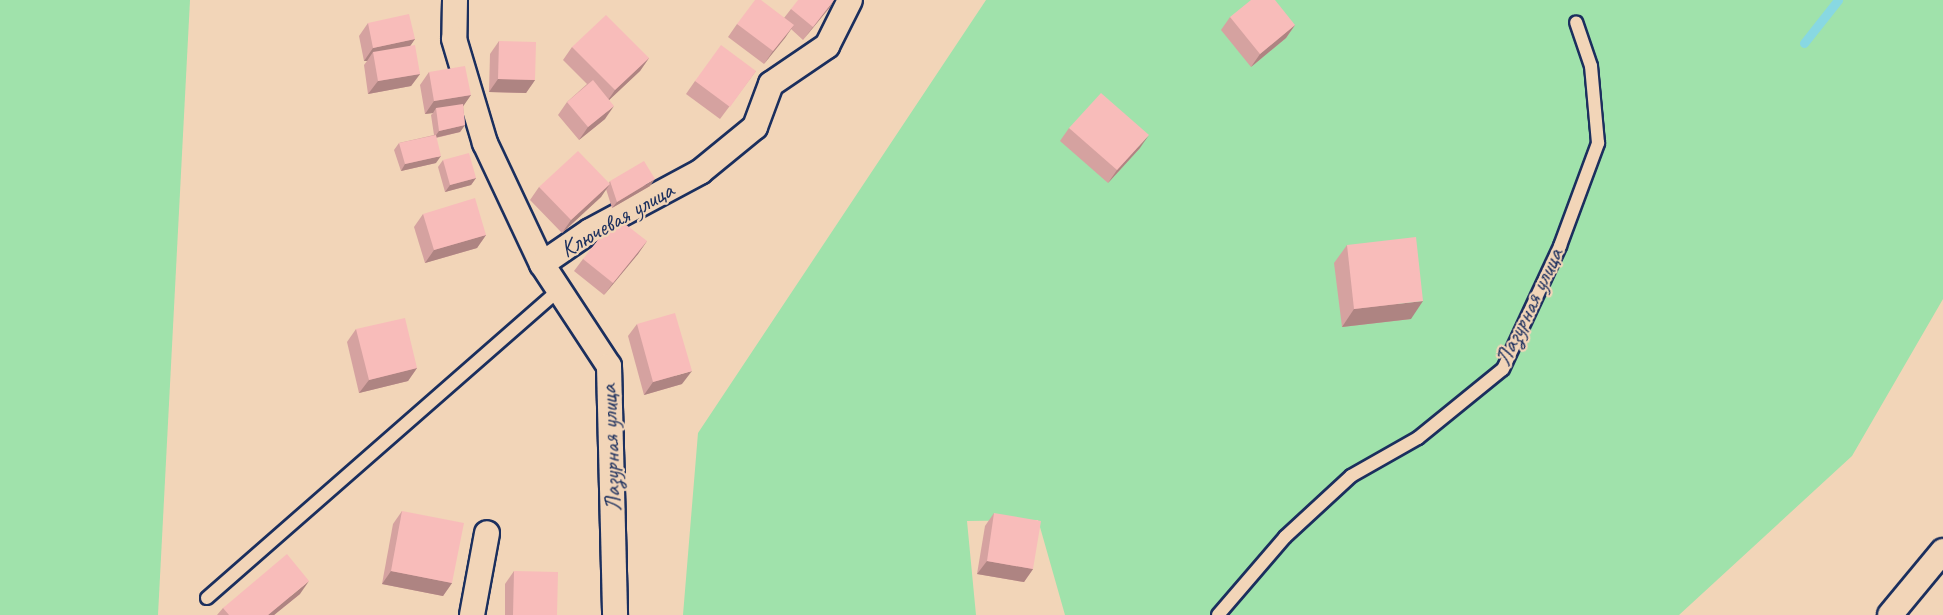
<!DOCTYPE html>
<meta charset="utf-8">
<style>
body{margin:0}
#map{position:relative;width:1943px;height:615px;overflow:hidden;background:#f2d5b8;font-family:Caveat,sans-serif}
div>[style]{position:absolute}
[style*='--x']{left:calc(var(--x)*1px);top:calc(var(--y)*1px);width:calc(var(--w)*1px);rotate:calc(var(--a)*1deg)}
.green>*{inset:0;background:#a0e2ab}
.stream>*{height:9px;margin:-4.5px;padding:0 4.5px;transform-origin:4.5px;border-radius:4.5px;background:#88d8e2}
.roads{filter:drop-shadow(2px 0 #1b2f5e) drop-shadow(-2px 0 #1b2f5e) drop-shadow(0 2px #1b2f5e) drop-shadow(0 -2px #1b2f5e)}
.lane>*{height:12px;margin:-6px;padding:0 6px;transform-origin:6px;border-radius:6px;background:#f2d5b8}
.street>*{height:24px;margin:-12px;padding:0 12px;transform-origin:12px;border-radius:12px;background:#f2d5b8}
.wall>*{inset:0;background:#d5a2a0}
.shaded-wall>*{inset:0;background:#ae8482}
.building>*{inset:0;background:#f8bcba}
span{translate:-50% -50%;white-space:nowrap;text-align:center;line-height:1.15;-webkit-text-stroke:4.5px #f2d5b8;paint-order:stroke}
.street-label{font-size:24px;color:#1b2f5e}
</style>
<div id="map">
<div class="green">
<div style="clip-path:polygon(0 0,190px 0,158px 615px,0 615px)"></div>
<div style="clip-path:polygon(986px 0,1943px 0,1943px 299px,1852px 456px,1679px 615px,1065px 615px,1038px 520px,967px 521px,976px 615px,683px 615px,698px 433px)"></div>
</div>
<div class="stream">
<div style="--x:1804;--y:43;--w:55;--a:-51.7"></div>
</div>
<div class="roads">
<div class="lane">
<div style="--x:207;--y:598;--w:468;--a:-41.2"></div>
<div style="--x:1218;--y:615;--w:103;--a:-49.3"></div>
<div style="--x:1285;--y:537;--w:90;--a:-42.7"></div>
<div style="--x:1351;--y:476;--w:77;--a:-29.6"></div>
<div style="--x:1418;--y:438;--w:109;--a:-39.1"></div>
<div style="--x:1503;--y:369;--w:136;--a:-65.1"></div>
<div style="--x:1560;--y:246;--w:110;--a:-69.7"></div>
<div style="--x:1598;--y:143;--w:77;--a:-95.2"></div>
<div style="--x:1591;--y:66;--w:46;--a:-108.8"></div>
</div>
<div class="street">
<div style="--x:455;--y:0;--w:39;--a:91"></div>
<div style="--x:454;--y:39;--w:109;--a:73.4"></div>
<div style="--x:485;--y:143;--w:134;--a:64.8"></div>
<div style="--x:542;--y:264;--w:122;--a:56.7"></div>
<div style="--x:609;--y:366;--w:249;--a:88.6"></div>
<div style="--x:542;--y:264;--w:58;--a:-34.5"></div>
<div style="--x:590;--y:231;--w:125;--a:-28.2"></div>
<div style="--x:700;--y:172;--w:71;--a:-39.3"></div>
<div style="--x:755;--y:127;--w:46;--a:-69.6"></div>
<div style="--x:771;--y:84;--w:68;--a:-34.2"></div>
<div style="--x:827;--y:46;--w:51;--a:-63.4"></div>
<div style="--x:472;--y:615;--w:83;--a:-79.6"></div>
<div style="--x:1890;--y:615;--w:83;--a:-50.4"></div>
</div>
</div>
<div class="wall">
<div style="clip-path:polygon(830px 7px,803px 40px,791px 29px,764px 64px,728px 37px,737px 24px,784px 18px,791px 9px)"></div>
<div style="clip-path:polygon(1230px 17px,1295px 25px,1286px 38px,1251px 67px,1221px 30px)"></div>
<div style="clip-path:polygon(368px 23px,415px 39px,410px 46px,420px 74px,411px 86px,368px 94px,364px 65px,367px 61px,364px 61px,359px 36px)"></div>
<div style="clip-path:polygon(499px 41px,535px 80px,526px 93px,489px 92px,490px 54px)"></div>
<div style="clip-path:polygon(572px 47px,649px 58px,640px 71px,609px 100px,605px 119px,579px 140px,558px 115px,567px 102px,587px 84px,563px 60px)"></div>
<div style="clip-path:polygon(756px 71px,720px 119px,686px 94px,695px 81px)"></div>
<div style="clip-path:polygon(429px 72px,471px 95px,463px 105px,465px 125px,460px 132px,436px 138px,436px 163px,401px 171px,394px 150px,399px 143px,434px 135px,431px 115px,433px 113px,425px 114px,420px 85px)"></div>
<div style="clip-path:polygon(1069px 128px,1140px 148px,1108px 183px,1060px 141px)"></div>
<div style="clip-path:polygon(443px 160px,476px 178px,471px 185px,445px 192px,438px 167px)"></div>
<div style="clip-path:polygon(610px 181px,650px 186px,612px 208px,606px 189px,601px 197px,562px 233px,530px 200px,539px 187px,609px 183px)"></div>
<div style="clip-path:polygon(423px 214px,486px 235px,477px 248px,425px 263px,414px 227px)"></div>
<div style="clip-path:polygon(647px 241px,638px 254px,604px 295px,574px 271px,583px 259px)"></div>
<div style="clip-path:polygon(1347px 245px,1411px 319px,1342px 327px,1334px 263px)"></div>
<div style="clip-path:polygon(637px 324px,682px 384px,644px 395px,628px 336px)"></div>
<div style="clip-path:polygon(356px 329px,417px 368px,408px 381px,359px 393px,347px 342px)"></div>
<div style="clip-path:polygon(402px 511px,452px 583px,443px 596px,382px 584px,393px 524px)"></div>
<div style="clip-path:polygon(994px 513px,1033px 569px,1024px 582px,977px 574px,985px 526px)"></div>
<div style="clip-path:polygon(514px 571px,557px 615px,505px 615px,505px 584px)"></div>
<div style="clip-path:polygon(300px 594px,274px 615px,217px 615px,223px 608px)"></div>
</div>
<div class="shaded-wall">
<div style="clip-path:polygon(834px 0,830px 7px,803px 40px,813px 27px)"></div>
<div style="clip-path:polygon(794px 25px,785px 38px,764px 64px,773px 51px)"></div>
<div style="clip-path:polygon(1295px 25px,1286px 38px,1251px 67px,1260px 54px)"></div>
<div style="clip-path:polygon(415px 39px,406px 52px,373px 52px,367px 61px,364px 61px,373px 48px)"></div>
<div style="clip-path:polygon(649px 58px,640px 71px,606px 103px,615px 90px)"></div>
<div style="clip-path:polygon(420px 74px,411px 86px,368px 94px,378px 81px)"></div>
<div style="clip-path:polygon(498px 79px,535px 80px,526px 93px,489px 92px)"></div>
<div style="clip-path:polygon(471px 95px,462px 108px,436px 108px,433px 113px,425px 114px,434px 101px)"></div>
<div style="clip-path:polygon(614px 106px,605px 119px,579px 140px,588px 127px)"></div>
<div style="clip-path:polygon(465px 125px,460px 132px,434px 138px,439px 131px)"></div>
<div style="clip-path:polygon(1149px 135px,1140px 148px,1108px 183px,1117px 170px)"></div>
<div style="clip-path:polygon(441px 156px,436px 163px,401px 171px,405px 164px)"></div>
<div style="clip-path:polygon(476px 178px,471px 185px,445px 192px,450px 185px)"></div>
<div style="clip-path:polygon(655px 179px,650px 186px,612px 208px,617px 202px)"></div>
<div style="clip-path:polygon(610px 184px,601px 197px,562px 233px,571px 220px)"></div>
<div style="clip-path:polygon(486px 235px,477px 248px,425px 263px,434px 250px)"></div>
<div style="clip-path:polygon(647px 241px,638px 254px,604px 295px,613px 283px)"></div>
<div style="clip-path:polygon(1423px 301px,1411px 319px,1342px 327px,1354px 309px)"></div>
<div style="clip-path:polygon(417px 368px,408px 381px,359px 393px,369px 380px)"></div>
<div style="clip-path:polygon(692px 371px,682px 384px,644px 395px,653px 382px)"></div>
<div style="clip-path:polygon(987px 561px,1033px 569px,1024px 582px,977px 574px)"></div>
<div style="clip-path:polygon(391px 571px,452px 583px,443px 596px,382px 584px)"></div>
<div style="clip-path:polygon(309px 581px,300px 594px,274px 615px,268px 615px)"></div>
</div>
<div class="building">
<div style="clip-path:polygon(755px 0,761px 0,794px 25px,773px 51px,737px 24px)"></div>
<div style="clip-path:polygon(798px 0,834px 0,813px 27px,791px 9px)"></div>
<div style="clip-path:polygon(1251px 0,1275px 0,1295px 25px,1260px 54px,1230px 17px)"></div>
<div style="clip-path:polygon(409px 14px,415px 39px,373px 48px,368px 23px)"></div>
<div style="clip-path:polygon(606px 15px,649px 58px,615px 90px,572px 47px)"></div>
<div style="clip-path:polygon(499px 41px,536px 42px,535px 80px,498px 79px)"></div>
<div style="clip-path:polygon(415px 45px,420px 74px,378px 81px,373px 52px)"></div>
<div style="clip-path:polygon(721px 45px,756px 71px,730px 107px,695px 81px)"></div>
<div style="clip-path:polygon(465px 66px,471px 95px,434px 101px,429px 72px)"></div>
<div style="clip-path:polygon(593px 80px,614px 106px,588px 127px,567px 102px)"></div>
<div style="clip-path:polygon(1101px 93px,1149px 135px,1117px 170px,1069px 128px)"></div>
<div style="clip-path:polygon(463px 104px,465px 125px,439px 131px,436px 108px)"></div>
<div style="clip-path:polygon(436px 135px,441px 156px,405px 164px,399px 143px)"></div>
<div style="clip-path:polygon(578px 151px,610px 184px,571px 220px,539px 187px)"></div>
<div style="clip-path:polygon(469px 153px,476px 178px,450px 185px,443px 160px)"></div>
<div style="clip-path:polygon(644px 161px,655px 179px,617px 202px,610px 181px)"></div>
<div style="clip-path:polygon(475px 198px,486px 235px,434px 250px,423px 214px)"></div>
<div style="clip-path:polygon(616px 217px,647px 241px,613px 283px,583px 259px)"></div>
<div style="clip-path:polygon(1416px 237px,1423px 301px,1354px 309px,1347px 245px)"></div>
<div style="clip-path:polygon(675px 313px,692px 371px,653px 382px,637px 324px)"></div>
<div style="clip-path:polygon(405px 318px,417px 368px,369px 380px,356px 329px)"></div>
<div style="clip-path:polygon(402px 511px,464px 523px,452px 583px,391px 571px)"></div>
<div style="clip-path:polygon(994px 513px,1041px 521px,1033px 569px,987px 561px)"></div>
<div style="clip-path:polygon(287px 554px,309px 581px,268px 615px,229px 615px,223px 608px)"></div>
<div style="clip-path:polygon(514px 571px,558px 572px,557px 615px,513px 615px)"></div>
</div>
<div class="street-label">
<span style="left:617px;top:220px;rotate:-30deg">Ключевая улица</span>
<span style="left:1529px;top:307px;rotate:-64deg">Лазурная улица</span>
<span style="left:611px;top:448px;rotate:-92deg">Лазурная улица</span>
</div>
</div>
